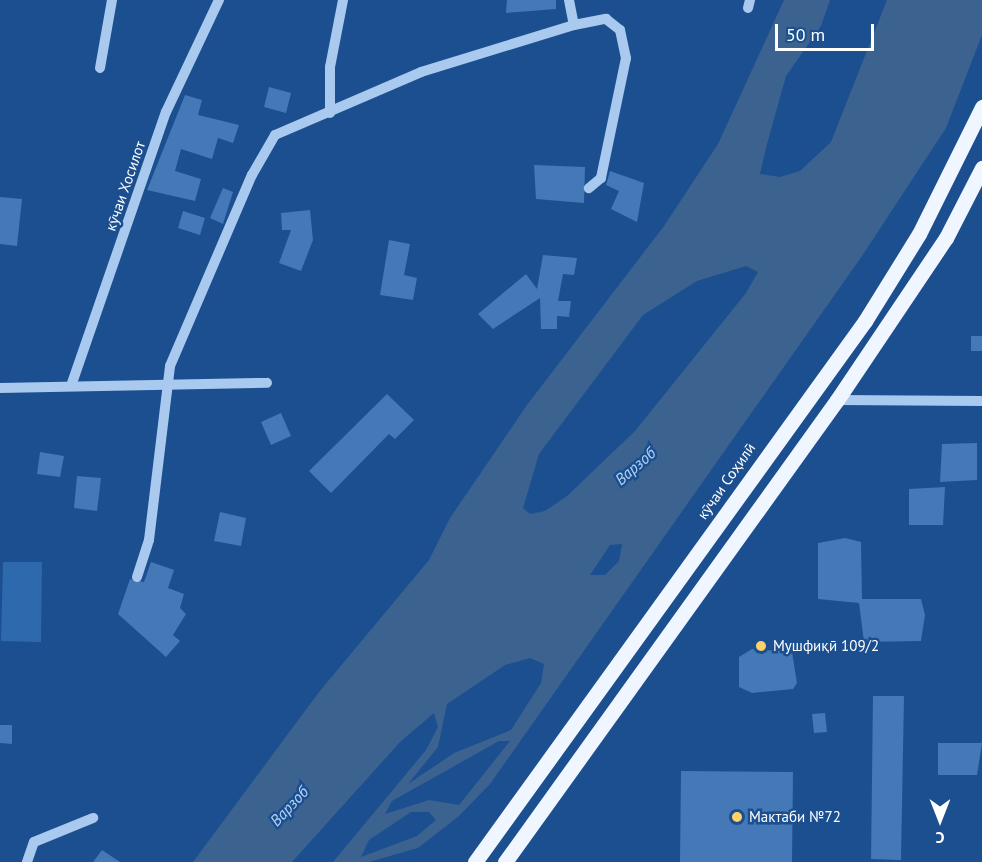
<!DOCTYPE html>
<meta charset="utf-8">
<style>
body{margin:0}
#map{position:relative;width:982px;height:862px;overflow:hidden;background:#1b4f8f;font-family:"PT Sans",sans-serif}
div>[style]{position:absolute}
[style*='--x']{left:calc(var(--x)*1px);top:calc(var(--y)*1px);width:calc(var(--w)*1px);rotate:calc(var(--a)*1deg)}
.green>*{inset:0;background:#2e69ad}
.water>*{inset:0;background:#3c6290}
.building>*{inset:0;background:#4478b7}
.minor>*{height:10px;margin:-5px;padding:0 5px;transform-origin:5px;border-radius:5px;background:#a9c9ee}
.major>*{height:15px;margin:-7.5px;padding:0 7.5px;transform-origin:7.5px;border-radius:7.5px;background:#f0f6ff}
.dots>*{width:16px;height:16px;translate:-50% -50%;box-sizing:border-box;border:3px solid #1b4f8f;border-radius:50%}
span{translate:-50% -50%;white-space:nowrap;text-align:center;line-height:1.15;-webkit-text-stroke:5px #1b4f8f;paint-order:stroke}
.street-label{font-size:15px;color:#fff}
.poi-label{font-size:15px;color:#fff}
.left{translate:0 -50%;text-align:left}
.water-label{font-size:16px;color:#b5d3f5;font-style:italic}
.north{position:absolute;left:910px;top:790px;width:60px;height:60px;-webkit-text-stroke:4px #1b4f8f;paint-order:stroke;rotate:180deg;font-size:16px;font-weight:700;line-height:24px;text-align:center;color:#fff}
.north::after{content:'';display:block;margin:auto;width:21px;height:27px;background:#fff;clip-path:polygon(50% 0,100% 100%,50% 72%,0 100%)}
.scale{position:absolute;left:775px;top:24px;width:99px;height:27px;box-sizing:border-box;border:3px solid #fff;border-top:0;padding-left:8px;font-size:18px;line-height:21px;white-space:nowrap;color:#fff;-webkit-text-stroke:4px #1b4f8f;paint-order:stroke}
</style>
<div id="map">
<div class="green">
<div style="clip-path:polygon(3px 562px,42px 562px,41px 642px,1px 641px)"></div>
</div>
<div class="water">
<div style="clip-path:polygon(evenodd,784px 0,830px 0,821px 26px,786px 76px,767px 144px,760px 174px,780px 177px,800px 171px,831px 142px,887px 0,982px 0,982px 35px,946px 128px,862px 256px,490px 784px,459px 816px,418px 848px,369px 862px,333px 862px,426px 750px,438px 727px,434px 713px,401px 741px,292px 862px,193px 862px,319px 692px,429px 560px,450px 518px,527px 405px,664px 226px,718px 144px,784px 0,746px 266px,758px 272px,746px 293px,635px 431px,567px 496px,545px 511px,530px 514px,523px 508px,539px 454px,643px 315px,697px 281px,746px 266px,784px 0,622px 544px,619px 561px,605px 575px,590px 575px,610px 545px,622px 544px,784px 0,530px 658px,544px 664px,541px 683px,511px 730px,454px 753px,408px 784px,438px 747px,447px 704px,505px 665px,530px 658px,784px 0,499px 741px,510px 741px,459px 805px,429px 800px,385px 814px,392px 801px,499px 741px,784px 0,411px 812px,429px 812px,436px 820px,417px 836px,361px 857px,369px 840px,411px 812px)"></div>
</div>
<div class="building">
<div style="clip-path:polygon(507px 0,556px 0,556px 9px,506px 13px)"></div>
<div style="clip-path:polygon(269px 87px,291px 93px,286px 113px,264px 107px)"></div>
<div style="clip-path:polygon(185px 95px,202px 100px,198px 115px,239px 125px,233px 143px,218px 138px,212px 159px,181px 149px,175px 171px,201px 179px,195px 201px,147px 190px)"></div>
<div style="clip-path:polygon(534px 165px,585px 167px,584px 203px,536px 199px)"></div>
<div style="clip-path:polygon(610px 171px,644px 183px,637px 222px,611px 209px,619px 191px,606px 185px)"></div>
<div style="clip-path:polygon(223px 188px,233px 192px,223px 224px,210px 218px)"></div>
<div style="clip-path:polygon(0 197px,22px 199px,17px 246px,0 244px)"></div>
<div style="clip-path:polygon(310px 210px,313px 240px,301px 271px,279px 263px,291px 230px,282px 230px,281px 213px)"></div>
<div style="clip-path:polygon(183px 211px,205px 218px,200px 235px,178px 228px)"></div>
<div style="clip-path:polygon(389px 240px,410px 244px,404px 275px,417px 278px,413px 300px,380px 295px)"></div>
<div style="clip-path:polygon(543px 255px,577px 258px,574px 275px,563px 274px,558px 301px,571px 301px,569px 317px,557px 316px,557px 329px,541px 329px,540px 298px,493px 329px,478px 314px,526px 274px,537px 289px)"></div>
<div style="clip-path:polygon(971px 336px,982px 336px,982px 351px,971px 351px)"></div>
<div style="clip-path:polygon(387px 394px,414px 420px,395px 439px,389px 434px,331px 493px,309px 471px)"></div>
<div style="clip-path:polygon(281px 413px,291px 436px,271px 445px,261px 422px)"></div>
<div style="clip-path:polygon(977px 443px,977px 480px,940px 482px,942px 444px)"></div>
<div style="clip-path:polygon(40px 452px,64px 456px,60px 477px,37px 474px)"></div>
<div style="clip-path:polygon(77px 476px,101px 478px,97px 511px,74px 508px)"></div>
<div style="clip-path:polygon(945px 487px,943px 525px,909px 525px,909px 489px)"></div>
<div style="clip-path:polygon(220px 512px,246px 518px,241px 546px,214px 541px)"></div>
<div style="clip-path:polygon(845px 538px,861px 542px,862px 599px,921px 599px,925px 615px,921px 641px,864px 642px,859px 603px,818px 599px,818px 543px)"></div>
<div style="clip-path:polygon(151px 562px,174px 570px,168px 588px,184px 594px,180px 608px,186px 614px,173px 635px,180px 641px,166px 657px,118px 614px,130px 579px,144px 582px)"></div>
<div style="clip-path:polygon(752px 649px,792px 652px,797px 683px,793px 689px,752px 693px,739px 687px,739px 657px)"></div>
<div style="clip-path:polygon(873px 696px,904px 696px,901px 860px,871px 859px)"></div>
<div style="clip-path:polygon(825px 713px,827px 732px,814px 733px,812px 714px)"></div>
<div style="clip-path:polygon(0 725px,12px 725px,12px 744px,0 743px)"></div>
<div style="clip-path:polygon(938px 743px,982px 743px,977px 775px,938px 775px)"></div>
<div style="clip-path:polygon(681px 771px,793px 772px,792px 862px,680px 862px)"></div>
<div style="clip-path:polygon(102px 850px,120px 862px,93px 862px)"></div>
</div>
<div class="minor">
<div style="--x:569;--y:0;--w:25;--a:79"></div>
<div style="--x:574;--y:25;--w:33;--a:-11"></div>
<div style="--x:606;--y:19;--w:18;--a:38"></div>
<div style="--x:620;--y:30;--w:29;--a:78"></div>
<div style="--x:626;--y:58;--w:123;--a:101.8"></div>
<div style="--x:601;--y:178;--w:16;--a:140"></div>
<div style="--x:748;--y:8;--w:8;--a:-76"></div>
<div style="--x:100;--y:68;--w:69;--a:-80"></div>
<div style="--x:330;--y:113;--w:46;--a:-90"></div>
<div style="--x:330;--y:67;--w:68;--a:-79"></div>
<div style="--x:71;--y:386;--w:290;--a:-70.9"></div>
<div style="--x:166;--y:112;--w:124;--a:-64.7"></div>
<div style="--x:0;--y:388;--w:267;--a:-1.1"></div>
<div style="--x:837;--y:400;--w:145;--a:0.4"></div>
<div style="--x:137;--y:577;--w:39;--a:-72"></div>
<div style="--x:149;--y:540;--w:175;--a:-83.1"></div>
<div style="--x:170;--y:366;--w:208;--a:-66.8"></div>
<div style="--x:252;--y:175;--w:46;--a:-60.1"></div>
<div style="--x:275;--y:135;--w:159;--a:-23.3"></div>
<div style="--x:421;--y:72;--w:160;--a:-17.1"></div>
<div style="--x:27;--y:862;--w:21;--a:-71"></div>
<div style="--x:34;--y:842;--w:64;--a:-22.1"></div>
</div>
<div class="major">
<div style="--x:475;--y:862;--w:667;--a:-54.21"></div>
<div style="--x:865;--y:321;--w:102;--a:-58.2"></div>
<div style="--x:919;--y:234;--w:142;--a:-63.6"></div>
<div style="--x:505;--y:862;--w:569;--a:-54.3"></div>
<div style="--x:837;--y:400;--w:195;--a:-56.1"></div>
<div style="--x:946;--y:238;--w:79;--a:-62.8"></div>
</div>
<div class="dots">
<div style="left:761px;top:646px;background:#ffd166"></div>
<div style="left:737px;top:817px;background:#ffd166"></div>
</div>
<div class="street-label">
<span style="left:125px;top:186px;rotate:-71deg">кӯчаи Хосилот</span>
<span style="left:726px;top:481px;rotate:-55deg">кӯчаи Соҳилӣ</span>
</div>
<div class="poi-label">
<span class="left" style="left:773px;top:646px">Мушфиқӣ 109/2</span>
<span class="left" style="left:749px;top:817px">Мактаби №72</span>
</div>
<div class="water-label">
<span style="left:635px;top:466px;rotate:-41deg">Варзоб</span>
<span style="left:289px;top:806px;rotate:-47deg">Варзоб</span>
</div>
<div class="north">С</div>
<div class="scale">50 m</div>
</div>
